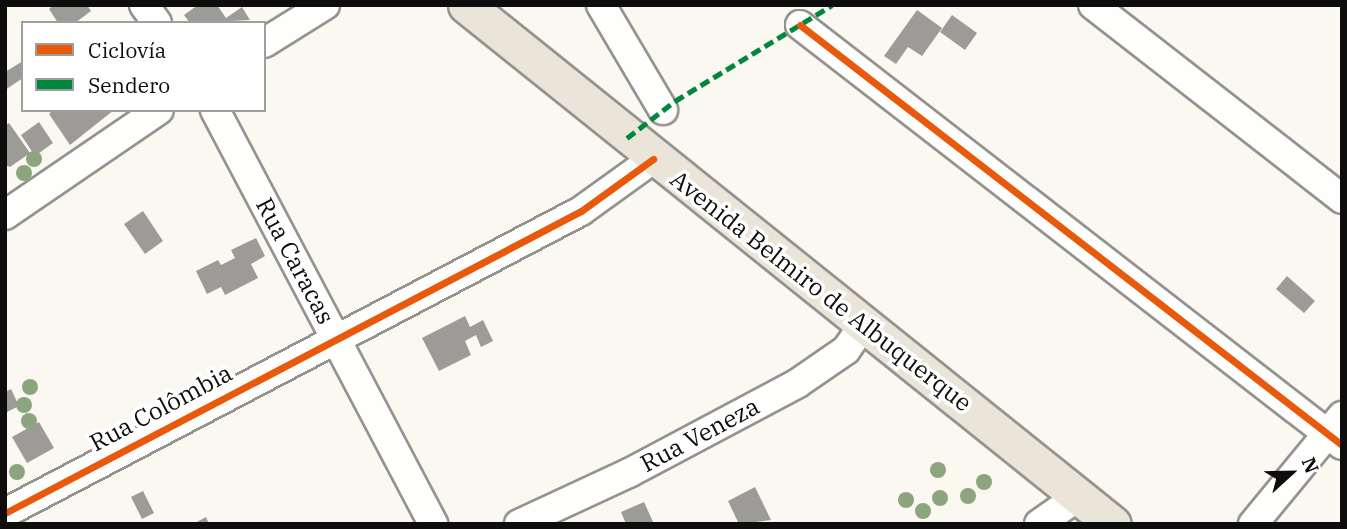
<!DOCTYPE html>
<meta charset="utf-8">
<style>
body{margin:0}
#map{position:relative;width:1347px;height:529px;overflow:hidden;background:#faf8f1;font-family:"IBM Plex Serif",serif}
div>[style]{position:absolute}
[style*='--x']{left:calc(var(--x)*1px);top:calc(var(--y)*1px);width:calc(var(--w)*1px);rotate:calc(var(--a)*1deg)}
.building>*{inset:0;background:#9d9b97}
.roads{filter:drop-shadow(2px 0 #949390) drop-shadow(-2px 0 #949390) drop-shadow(0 2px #949390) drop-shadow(0 -2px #949390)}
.minor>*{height:28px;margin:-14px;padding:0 14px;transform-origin:14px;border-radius:14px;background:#fefefd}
.major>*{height:35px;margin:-17.5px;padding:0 17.5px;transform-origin:17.5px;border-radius:17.5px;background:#ebe5d9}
.quiet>*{height:5px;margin-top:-2.5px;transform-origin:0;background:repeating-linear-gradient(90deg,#00873e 0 10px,transparent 0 15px)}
.cycleway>*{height:7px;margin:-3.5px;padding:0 3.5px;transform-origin:3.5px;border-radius:3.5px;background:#e8590c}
.trees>*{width:16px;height:16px;margin:-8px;border-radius:50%;background:#8da57e}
span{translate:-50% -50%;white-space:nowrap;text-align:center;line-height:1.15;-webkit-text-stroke:7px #fff;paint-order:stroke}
.street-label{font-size:24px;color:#0d0d0d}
.frame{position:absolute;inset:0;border:7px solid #0d0d0d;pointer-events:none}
.legend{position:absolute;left:21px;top:21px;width:245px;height:91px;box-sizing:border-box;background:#fff;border:2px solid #9e9e9e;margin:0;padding:9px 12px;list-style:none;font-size:21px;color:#0d0d0d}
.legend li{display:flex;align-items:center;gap:14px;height:35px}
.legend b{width:35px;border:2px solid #9e9e9e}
.north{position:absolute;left:1256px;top:438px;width:70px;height:70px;-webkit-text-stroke:5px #fff;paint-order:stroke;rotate:68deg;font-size:19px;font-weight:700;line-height:28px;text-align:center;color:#0d0d0d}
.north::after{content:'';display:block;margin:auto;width:24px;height:32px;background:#0d0d0d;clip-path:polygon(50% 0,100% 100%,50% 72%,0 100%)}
</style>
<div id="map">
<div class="building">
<div style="clip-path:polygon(54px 5px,87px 5px,91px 11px,75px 23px,58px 23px,49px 9px)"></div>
<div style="clip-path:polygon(198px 5px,217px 5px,226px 18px,242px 7px,250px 20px,190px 23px,184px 15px)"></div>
<div style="clip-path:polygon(917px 10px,942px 28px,922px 56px,908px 47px,896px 64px,884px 56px)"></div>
<div style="clip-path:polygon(952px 15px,977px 33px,965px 50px,940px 32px)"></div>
<div style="clip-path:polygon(23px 61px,23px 78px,5px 90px,5px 72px)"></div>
<div style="clip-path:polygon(53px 110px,114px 110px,70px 145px,49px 114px)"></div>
<div style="clip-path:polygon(39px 122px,53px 143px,35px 156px,21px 135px)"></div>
<div style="clip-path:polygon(9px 123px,30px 153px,10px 167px,5px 165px,5px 126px)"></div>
<div style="clip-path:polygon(143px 211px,163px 241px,145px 254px,124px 224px)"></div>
<div style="clip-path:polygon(256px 238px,265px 256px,251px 264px,258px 278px,225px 295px,221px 287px,207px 294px,196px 271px,218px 260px,221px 265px,235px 258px,231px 250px)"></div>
<div style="clip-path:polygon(1287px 276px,1315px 301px,1304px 313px,1276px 289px)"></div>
<div style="clip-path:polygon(465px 316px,470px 327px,483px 320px,493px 341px,481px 347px,476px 335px,465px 341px,471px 355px,439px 371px,422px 338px)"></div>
<div style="clip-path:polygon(11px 389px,19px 406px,5px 413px,5px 392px)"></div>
<div style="clip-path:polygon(39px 422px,54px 448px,27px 463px,12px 437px)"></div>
<div style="clip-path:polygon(755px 487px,771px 520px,739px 524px,728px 501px)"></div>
<div style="clip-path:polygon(143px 491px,154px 513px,142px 519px,131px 497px)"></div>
<div style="clip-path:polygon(644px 502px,654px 524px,626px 524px,621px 512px)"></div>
<div style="clip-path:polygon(206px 517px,209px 524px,193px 524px)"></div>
</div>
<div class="roads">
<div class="minor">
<div style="--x:144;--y:5;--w:22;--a:54"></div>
<div style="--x:601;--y:5;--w:122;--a:59.4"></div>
<div style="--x:1093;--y:5;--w:316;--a:37.9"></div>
<div style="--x:800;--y:25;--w:686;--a:37.77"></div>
<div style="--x:264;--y:43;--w:72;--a:-31.9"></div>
<div style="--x:215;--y:110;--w:468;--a:62.2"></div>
<div style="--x:5;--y:215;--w:186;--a:-34.3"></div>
<div style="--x:5;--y:513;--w:650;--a:-27.67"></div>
<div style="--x:581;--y:211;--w:89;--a:-35.8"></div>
<div style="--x:519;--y:524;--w:121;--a:-24.9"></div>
<div style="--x:629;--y:473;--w:191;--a:-28"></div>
<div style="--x:798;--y:383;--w:58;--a:-34.5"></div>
<div style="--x:846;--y:350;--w:33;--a:-55"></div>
<div style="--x:1039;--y:524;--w:49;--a:-35"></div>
<div style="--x:1253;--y:524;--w:140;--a:-50.5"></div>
</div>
<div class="major">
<div style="--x:466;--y:5;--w:829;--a:38.74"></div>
</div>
</div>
<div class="quiet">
<div style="--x:627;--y:138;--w:61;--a:-37.6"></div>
<div style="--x:675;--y:101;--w:184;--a:-31.4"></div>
</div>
<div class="cycleway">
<div style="--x:800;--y:25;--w:686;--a:37.77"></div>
<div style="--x:5;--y:513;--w:650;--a:-27.67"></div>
<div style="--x:581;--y:211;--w:89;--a:-35.8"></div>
</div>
<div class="trees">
<div style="left:34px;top:159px"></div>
<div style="left:24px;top:173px"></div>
<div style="left:30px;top:387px"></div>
<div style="left:24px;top:405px"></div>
<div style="left:29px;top:421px"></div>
<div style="left:938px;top:470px"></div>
<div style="left:17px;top:472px"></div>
<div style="left:984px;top:482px"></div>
<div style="left:968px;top:496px"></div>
<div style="left:940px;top:498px"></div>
<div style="left:906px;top:500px"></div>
<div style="left:923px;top:511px"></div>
</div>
<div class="street-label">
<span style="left:295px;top:261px;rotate:62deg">Rua Caracas</span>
<span style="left:821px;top:291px;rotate:38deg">Avenida Belmiro de Albuquerque</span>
<span style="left:161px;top:408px;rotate:-28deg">Rua Colômbia</span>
<span style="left:700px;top:435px;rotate:-28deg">Rua Veneza</span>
</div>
<div class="frame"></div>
<ul class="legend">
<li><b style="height:9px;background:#e8590c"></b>Ciclovía</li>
<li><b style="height:9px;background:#00873e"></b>Sendero</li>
</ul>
<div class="north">N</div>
</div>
